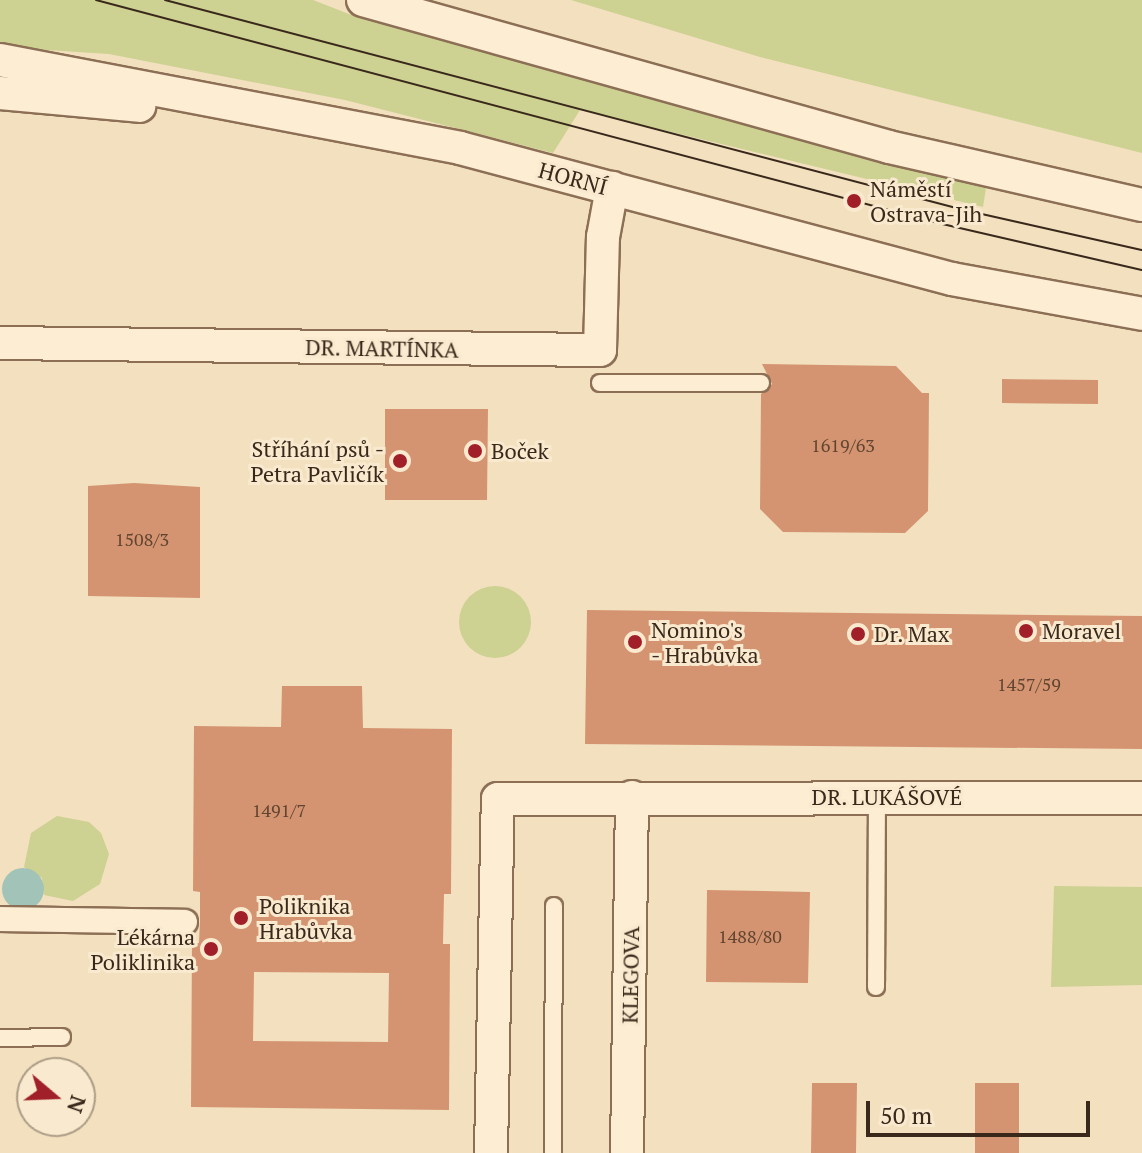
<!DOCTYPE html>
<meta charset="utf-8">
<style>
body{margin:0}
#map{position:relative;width:1142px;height:1153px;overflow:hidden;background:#f2e0bf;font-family:"PT Serif",serif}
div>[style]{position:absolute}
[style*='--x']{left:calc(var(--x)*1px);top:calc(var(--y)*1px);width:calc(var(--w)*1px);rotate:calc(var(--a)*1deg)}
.green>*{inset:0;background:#cdd192}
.round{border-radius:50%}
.water>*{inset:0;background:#a2c3b8}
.building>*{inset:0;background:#d49471}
.roads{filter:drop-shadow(2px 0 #8c6f55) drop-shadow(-2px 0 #8c6f55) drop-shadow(0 2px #8c6f55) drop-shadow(0 -2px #8c6f55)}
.service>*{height:16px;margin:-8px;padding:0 8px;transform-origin:8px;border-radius:8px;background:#fcedd3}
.pedestrian>*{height:24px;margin:-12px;padding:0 12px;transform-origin:12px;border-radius:12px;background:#fcedd3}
.minor>*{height:32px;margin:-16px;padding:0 16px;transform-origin:16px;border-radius:16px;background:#fcedd3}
.tram>*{height:2px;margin:-1px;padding:0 1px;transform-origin:1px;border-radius:1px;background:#3a291b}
.dots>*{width:22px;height:22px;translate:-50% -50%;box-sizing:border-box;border:4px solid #f9eacf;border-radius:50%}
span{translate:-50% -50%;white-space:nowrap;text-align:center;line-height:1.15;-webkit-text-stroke:6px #f9eacf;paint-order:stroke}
.number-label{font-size:18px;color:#604430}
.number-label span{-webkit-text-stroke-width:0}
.street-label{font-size:22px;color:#3a291b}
.poi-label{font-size:22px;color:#3a291b}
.left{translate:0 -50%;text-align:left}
.right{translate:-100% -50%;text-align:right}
.north{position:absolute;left:16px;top:1057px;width:80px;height:80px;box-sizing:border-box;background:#f9eacf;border:2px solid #ad9d87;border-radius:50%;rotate:109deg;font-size:22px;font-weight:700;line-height:32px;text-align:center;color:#3a291b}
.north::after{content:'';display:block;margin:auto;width:28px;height:36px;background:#a11f28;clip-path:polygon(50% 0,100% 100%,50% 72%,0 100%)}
.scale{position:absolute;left:866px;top:1101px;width:224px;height:36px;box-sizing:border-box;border:4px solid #3a291b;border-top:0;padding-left:10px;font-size:24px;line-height:28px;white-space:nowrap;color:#3a291b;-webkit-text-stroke:6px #f9eacf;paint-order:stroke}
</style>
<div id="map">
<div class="green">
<div style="clip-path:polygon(0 0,313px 0,354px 16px,986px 188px,983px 207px,580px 110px,553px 153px,345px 100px,109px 54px,0 47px)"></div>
<div style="clip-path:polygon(571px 0,1142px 0,1142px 153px,760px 57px)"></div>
<div class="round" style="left:459px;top:586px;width:72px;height:72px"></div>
<div style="clip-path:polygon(57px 816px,89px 822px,101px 833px,109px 854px,100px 884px,73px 901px,44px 895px,42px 878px,24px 867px,31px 833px)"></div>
<div style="clip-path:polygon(1054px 886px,1142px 887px,1142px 985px,1051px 987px)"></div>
</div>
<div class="water">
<div class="round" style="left:2px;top:868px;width:42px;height:42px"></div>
</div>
<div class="building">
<div style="clip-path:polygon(762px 364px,896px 366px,922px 393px,929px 393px,928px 511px,905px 533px,783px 532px,760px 509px,761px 394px,772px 384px)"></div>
<div style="clip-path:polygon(1002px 379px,1098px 380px,1098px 404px,1002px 403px)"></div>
<div style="clip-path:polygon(385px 409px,488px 409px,487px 500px,385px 500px)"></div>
<div style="clip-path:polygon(134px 483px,200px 487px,200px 598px,88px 596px,88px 486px)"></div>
<div style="clip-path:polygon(587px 610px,1142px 616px,1142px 749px,585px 744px)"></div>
<div style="clip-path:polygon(evenodd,282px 686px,362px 686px,363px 728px,452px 729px,451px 894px,444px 894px,443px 944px,450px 944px,449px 1110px,191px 1107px,192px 942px,199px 943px,200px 921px,200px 892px,193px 891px,194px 726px,281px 727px,282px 686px,254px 972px,389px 973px,388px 1042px,253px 1041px,254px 972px)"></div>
<div style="clip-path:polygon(707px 890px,810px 892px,808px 983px,706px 982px)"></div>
<div style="clip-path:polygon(812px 1083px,857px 1083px,856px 1153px,811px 1153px)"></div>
<div style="clip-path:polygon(975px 1083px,1019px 1083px,1019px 1153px,975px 1153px)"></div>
</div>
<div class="roads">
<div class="service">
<div style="--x:600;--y:383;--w:161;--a:0"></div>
<div style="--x:876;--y:987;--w:190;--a:-89.7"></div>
<div style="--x:0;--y:1038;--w:62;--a:-0.9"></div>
<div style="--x:553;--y:1153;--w:247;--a:-89.8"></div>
</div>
<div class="pedestrian">
<div style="--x:0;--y:919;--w:185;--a:0.9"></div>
</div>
<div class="minor">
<div style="--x:363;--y:0;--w:546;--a:15.61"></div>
<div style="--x:889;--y:147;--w:260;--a:12.9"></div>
<div style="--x:0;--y:60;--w:468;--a:10.8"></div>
<div style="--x:460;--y:148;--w:509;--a:14.91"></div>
<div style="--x:952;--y:279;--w:193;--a:10.4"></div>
<div style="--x:0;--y:93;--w:140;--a:5.3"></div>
<div style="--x:0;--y:343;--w:600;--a:0.67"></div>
<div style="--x:600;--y:350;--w:113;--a:-88.5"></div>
<div style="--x:603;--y:237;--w:50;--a:-79.6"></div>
<div style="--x:491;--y:1153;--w:354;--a:-88.9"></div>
<div style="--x:498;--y:799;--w:644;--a:-0.09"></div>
<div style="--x:627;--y:1153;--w:356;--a:-89.2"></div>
</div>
</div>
<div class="tram">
<div style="--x:96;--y:0;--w:871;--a:14.83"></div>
<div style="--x:938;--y:223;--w:209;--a:13"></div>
<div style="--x:165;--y:0;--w:826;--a:14.73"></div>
<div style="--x:964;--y:210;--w:182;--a:12.7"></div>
</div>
<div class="dots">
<div style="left:854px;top:201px;background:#a11f28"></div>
<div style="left:475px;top:451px;background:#a11f28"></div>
<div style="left:400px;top:461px;background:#a11f28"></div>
<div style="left:1026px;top:631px;background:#a11f28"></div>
<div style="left:858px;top:634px;background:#a11f28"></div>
<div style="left:635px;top:642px;background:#a11f28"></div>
<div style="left:241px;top:918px;background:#a11f28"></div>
<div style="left:211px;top:949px;background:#a11f28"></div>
</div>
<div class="number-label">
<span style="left:843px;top:445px">1619/63</span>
<span style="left:142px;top:539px">1508/3</span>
<span style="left:1029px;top:684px">1457/59</span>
<span style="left:279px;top:810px">1491/7</span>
<span style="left:750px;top:936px">1488/80</span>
</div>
<div class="street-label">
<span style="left:573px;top:178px;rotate:15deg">HORNÍ</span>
<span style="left:382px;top:348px;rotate:1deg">DR. MARTÍNKA</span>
<span style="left:887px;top:797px">DR. LUKÁŠOVÉ</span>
<span style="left:630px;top:975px;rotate:-89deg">KLEGOVA</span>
</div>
<div class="poi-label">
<span class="left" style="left:870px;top:201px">Náměstí<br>Ostrava-Jih</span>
<span class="right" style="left:384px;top:461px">Stříhání psů -<br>Petra Pavličík</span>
<span class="left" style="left:491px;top:451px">Boček</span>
<span class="left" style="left:651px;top:642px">Nomino's<br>- Hrabůvka</span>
<span class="left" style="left:1042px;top:631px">Moravel</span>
<span class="left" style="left:874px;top:634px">Dr. Max</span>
<span class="left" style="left:259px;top:918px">Poliknika<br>Hrabůvka</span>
<span class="right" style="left:195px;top:949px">Lékárna<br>Poliklinika</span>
</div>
<div class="north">N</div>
<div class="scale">50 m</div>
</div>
